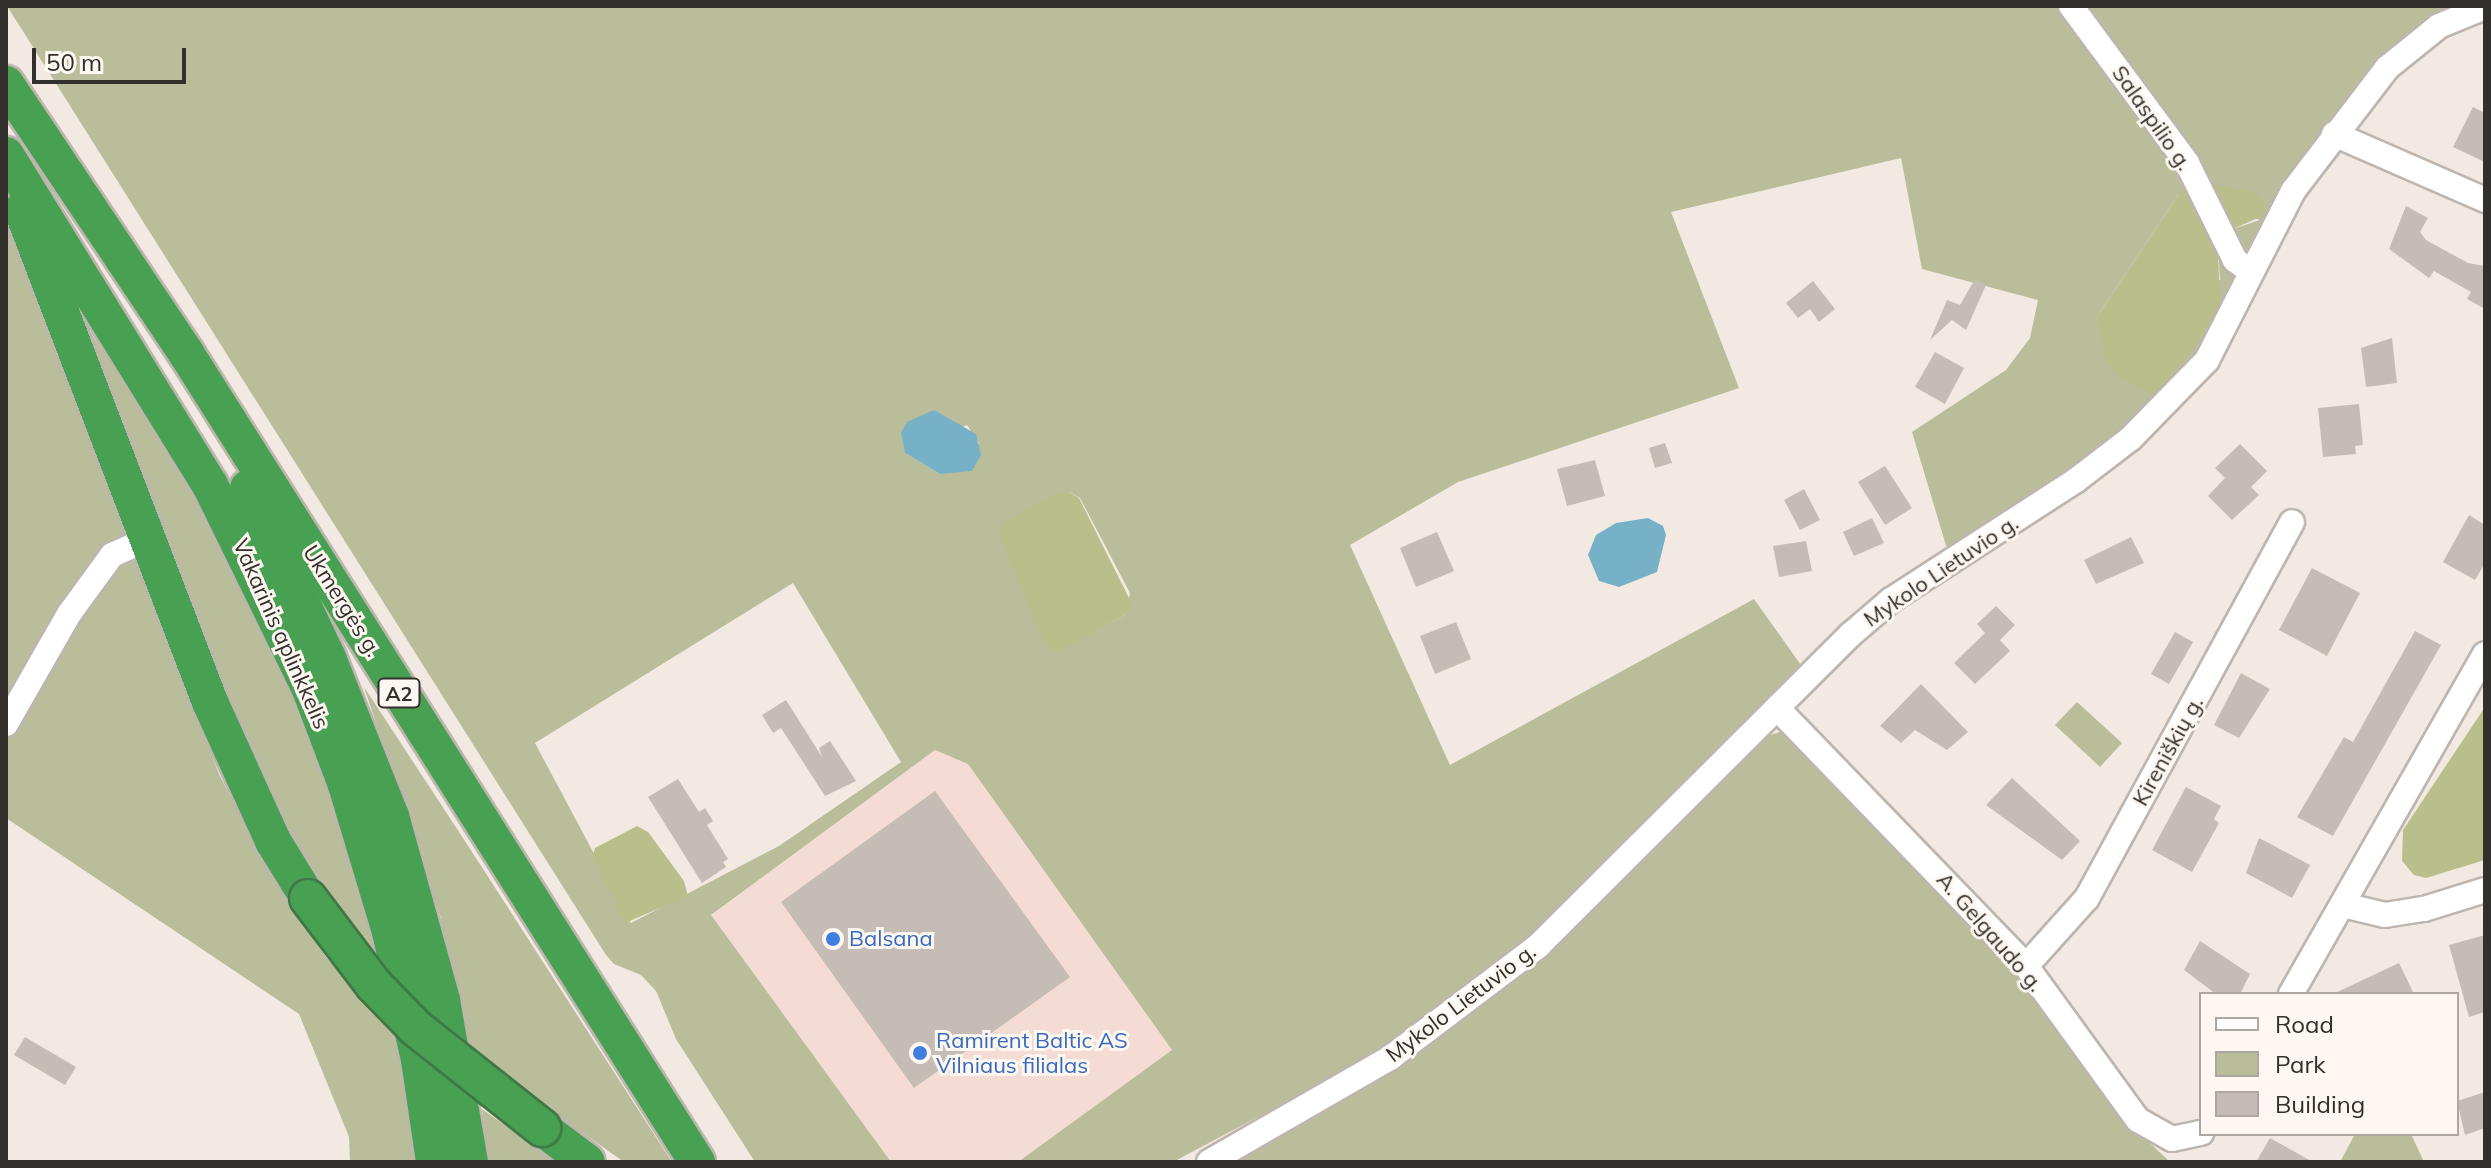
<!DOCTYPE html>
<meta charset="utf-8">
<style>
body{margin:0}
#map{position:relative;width:2491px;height:1168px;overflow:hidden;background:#f2eae2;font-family:Mulish,sans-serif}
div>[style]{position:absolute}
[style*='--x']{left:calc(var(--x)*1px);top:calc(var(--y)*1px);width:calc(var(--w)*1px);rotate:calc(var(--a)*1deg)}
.commercial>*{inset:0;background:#f4dbd3}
.green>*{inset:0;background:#babd99}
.forest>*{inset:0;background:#babe8b}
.water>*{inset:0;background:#77b1c8}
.building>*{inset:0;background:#c5bcb5}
.roads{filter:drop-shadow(2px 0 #beb6ae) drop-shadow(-2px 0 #beb6ae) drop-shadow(0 2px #beb6ae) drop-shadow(0 -2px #beb6ae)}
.minor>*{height:24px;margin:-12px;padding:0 12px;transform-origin:12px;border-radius:12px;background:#fff}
.highway>*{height:36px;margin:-18px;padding:0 18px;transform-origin:18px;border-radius:18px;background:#48a052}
.bridges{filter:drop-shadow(2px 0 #407845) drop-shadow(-2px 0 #407845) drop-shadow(0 2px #407845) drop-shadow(0 -2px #407845)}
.highway-bridge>*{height:36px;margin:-18px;padding:0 18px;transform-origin:18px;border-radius:18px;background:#48a052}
.dots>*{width:22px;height:22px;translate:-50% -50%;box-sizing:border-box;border:4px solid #fef7f1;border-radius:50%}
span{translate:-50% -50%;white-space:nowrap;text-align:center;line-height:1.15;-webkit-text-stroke:6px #fef7f1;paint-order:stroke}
.shield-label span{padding:2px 6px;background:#fef7f1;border:2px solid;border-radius:6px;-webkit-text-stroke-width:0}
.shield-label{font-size:20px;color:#322f2c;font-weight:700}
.street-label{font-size:22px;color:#322f2c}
.shop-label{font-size:22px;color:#366cbe}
.left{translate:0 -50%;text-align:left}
.frame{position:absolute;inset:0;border:8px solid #322f2c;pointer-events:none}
.legend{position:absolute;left:2199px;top:992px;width:260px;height:144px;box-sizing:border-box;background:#fef7f1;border:2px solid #aca7a2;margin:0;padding:10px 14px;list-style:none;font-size:24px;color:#322f2c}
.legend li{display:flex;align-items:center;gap:16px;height:40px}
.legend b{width:40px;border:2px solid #aca7a2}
.scale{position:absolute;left:32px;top:48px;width:154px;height:36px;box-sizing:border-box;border:4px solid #322f2c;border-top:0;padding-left:10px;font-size:24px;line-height:28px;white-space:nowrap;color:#322f2c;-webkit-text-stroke:6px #fef7f1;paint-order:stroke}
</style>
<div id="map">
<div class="commercial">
<div style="clip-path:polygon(935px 750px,968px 764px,1172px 1050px,1018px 1162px,891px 1162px,711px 916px)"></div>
</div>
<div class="green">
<div style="clip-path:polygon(evenodd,7px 6px,2456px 6px,2416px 27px,2372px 68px,2202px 351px,2148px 411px,2011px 514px,1947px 549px,1912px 432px,2006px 370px,2030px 338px,2038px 300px,1922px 269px,1901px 158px,1671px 212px,1739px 388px,1458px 482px,1350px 545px,1450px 765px,1754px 599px,1803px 668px,1524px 943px,1388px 1048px,1173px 1162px,1018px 1162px,1172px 1050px,968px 764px,935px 750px,711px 915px,891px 1162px,755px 1162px,676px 1039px,656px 991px,641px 975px,614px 964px,606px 955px,7px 6px,2179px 194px,2260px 220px,2233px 229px,2218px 247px,2220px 280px,2098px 315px,2179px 194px,7px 6px,967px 425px,979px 443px,940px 474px,905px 453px,967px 425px,7px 6px,1069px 492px,1080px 498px,1130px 593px,1125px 615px,1056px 652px,1069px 492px,7px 6px,793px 583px,901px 762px,779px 846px,631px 923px,535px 743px,793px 583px)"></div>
<div style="clip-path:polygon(6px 224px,219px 774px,265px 865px,326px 957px,395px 1033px,415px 1162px,350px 1162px,349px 1137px,299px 1014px,6px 818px)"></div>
<div style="clip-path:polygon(78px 313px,191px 486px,263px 620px,339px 810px,372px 917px,379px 965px,321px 890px,277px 812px,228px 701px)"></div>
<div style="clip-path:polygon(364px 687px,463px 838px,672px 1162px,624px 1162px,469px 1053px,440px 915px)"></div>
<div style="clip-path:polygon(2077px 702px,2122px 743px,2100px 767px,2055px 725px)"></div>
<div style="clip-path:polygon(1783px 731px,1798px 737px,2040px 998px,2119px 1114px,2170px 1162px,1231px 1162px,1328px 1110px,1491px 999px,1602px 900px,1767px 736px)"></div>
<div style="clip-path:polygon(482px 1109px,519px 1135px,557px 1162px,489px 1162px)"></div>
<div style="clip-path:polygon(2355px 1134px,2411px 1134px,2424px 1162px,2340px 1162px)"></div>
</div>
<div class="forest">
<div style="clip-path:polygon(2205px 183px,2258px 193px,2267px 214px,2233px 229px,2218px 247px,2220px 307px,2169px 383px,2151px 394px,2116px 375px,2103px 354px,2098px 315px,2179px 194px)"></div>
<div style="clip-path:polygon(1069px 492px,1079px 498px,1132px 604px,1125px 615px,1056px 653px,1045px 645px,999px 533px,1004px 522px,1057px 493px)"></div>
<div style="clip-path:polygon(2485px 707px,2485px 860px,2426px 878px,2414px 875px,2402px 861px,2403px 830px)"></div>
<div style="clip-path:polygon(637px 826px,648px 832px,684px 881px,688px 896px,625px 923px,593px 855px,595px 848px)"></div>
</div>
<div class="water">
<div style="clip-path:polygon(934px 410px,976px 434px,981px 455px,972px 471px,940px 474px,905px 453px,901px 433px,907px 422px)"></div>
<div style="clip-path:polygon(1648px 518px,1663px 526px,1666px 535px,1657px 572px,1619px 587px,1599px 581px,1588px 555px,1596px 535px,1616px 523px)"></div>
</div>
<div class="building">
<div style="clip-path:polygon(2473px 107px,2485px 113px,2485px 162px,2453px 147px)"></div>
<div style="clip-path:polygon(2406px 206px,2428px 218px,2420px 232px,2426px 240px,2468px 263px,2485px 266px,2485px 309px,2467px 299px,2471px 292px,2434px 271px,2429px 278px,2389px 249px)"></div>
<div style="clip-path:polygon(1975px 279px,1986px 285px,1966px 330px,1952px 320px,1930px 340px,1947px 300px,1960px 305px)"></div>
<div style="clip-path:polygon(1813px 281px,1835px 309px,1819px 322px,1810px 309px,1798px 318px,1786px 303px)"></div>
<div style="clip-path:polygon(2392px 338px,2397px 383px,2366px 387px,2361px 348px)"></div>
<div style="clip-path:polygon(1935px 352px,1964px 368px,1945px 404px,1915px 387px)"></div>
<div style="clip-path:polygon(2359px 404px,2363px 445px,2355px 446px,2356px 454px,2323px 457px,2318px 408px)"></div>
<div style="clip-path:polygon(1665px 443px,1672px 463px,1655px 468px,1649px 448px)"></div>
<div style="clip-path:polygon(2240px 444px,2267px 471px,2251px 487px,2259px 495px,2232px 520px,2208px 496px,2225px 478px,2215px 468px)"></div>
<div style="clip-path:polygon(1595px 460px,1605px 496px,1567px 506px,1557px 469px)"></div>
<div style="clip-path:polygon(1885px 466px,1912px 508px,1885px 525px,1858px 482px)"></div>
<div style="clip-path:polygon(1804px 489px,1820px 520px,1800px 530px,1784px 500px)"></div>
<div style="clip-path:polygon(2469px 515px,2485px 525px,2485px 563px,2475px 580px,2443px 562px)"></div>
<div style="clip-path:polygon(1872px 518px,1884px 543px,1854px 556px,1843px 532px)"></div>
<div style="clip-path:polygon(1437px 532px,1454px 571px,1416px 587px,1400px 548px)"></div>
<div style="clip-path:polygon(2131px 537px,2144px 563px,2096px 584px,2084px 560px)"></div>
<div style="clip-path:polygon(1806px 541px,1812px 571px,1779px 577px,1773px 546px)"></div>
<div style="clip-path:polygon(2312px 568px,2360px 593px,2327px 656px,2279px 630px)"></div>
<div style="clip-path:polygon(1996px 606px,2015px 625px,2000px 640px,2010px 651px,1975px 684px,1954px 663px,1985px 633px,1977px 624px)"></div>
<div style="clip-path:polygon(1456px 622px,1471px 659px,1435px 674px,1420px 636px)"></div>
<div style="clip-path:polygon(2415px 631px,2441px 645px,2333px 836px,2297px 817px,2344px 737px,2353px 742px)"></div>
<div style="clip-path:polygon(2175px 632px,2193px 642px,2169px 684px,2151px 674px)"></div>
<div style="clip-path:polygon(2241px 673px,2270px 689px,2239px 738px,2214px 725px)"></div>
<div style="clip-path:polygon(1921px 684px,1968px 732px,1947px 750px,1915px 730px,1901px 743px,1880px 726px)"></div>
<div style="clip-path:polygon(786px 700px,822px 757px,819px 748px,830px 741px,856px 781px,825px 796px,781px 728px,773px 733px,762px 715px)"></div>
<div style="clip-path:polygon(2012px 778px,2080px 841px,2062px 860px,1986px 805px)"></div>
<div style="clip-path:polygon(678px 779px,699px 812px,705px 808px,713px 821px,707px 825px,728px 859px,723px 862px,726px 867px,702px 883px,648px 797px)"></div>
<div style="clip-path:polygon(2186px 787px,2221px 806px,2214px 819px,2219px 823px,2192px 872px,2152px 850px)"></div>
<div style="clip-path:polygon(935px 791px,1070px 977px,914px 1088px,781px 902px)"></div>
<div style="clip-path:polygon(2259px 838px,2310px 865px,2292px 898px,2246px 873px)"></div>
<div style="clip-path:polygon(2485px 935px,2485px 1012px,2469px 1017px,2449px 945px)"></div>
<div style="clip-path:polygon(2200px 941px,2250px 974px,2240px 994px,2216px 994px,2184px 970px)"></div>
<div style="clip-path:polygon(2399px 963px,2414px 994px,2333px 994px)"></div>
<div style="clip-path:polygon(25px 1037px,76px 1067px,65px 1085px,14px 1055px)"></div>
<div style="clip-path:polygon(2485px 1092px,2485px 1128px,2465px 1135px,2457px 1101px)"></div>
<div style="clip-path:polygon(2270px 1138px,2313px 1162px,2256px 1162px)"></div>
</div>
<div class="roads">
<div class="minor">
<div style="--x:2071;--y:6;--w:195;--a:53.5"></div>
<div style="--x:2187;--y:163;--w:108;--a:63.7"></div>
<div style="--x:2235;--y:260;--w:20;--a:37"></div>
<div style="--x:2334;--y:134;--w:165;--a:23.6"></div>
<div style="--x:1777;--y:708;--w:359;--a:46"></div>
<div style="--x:2026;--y:966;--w:190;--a:54"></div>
<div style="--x:2138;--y:1120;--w:39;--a:29"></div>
<div style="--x:2172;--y:1139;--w:30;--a:-12"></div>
<div style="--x:6;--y:724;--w:127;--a:-60.2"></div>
<div style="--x:69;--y:614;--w:73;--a:-53.9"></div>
<div style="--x:112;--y:555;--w:39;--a:-24"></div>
<div style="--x:2343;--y:905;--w:43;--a:13.4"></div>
<div style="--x:2385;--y:915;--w:39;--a:-9"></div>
<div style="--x:2424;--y:909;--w:64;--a:-17.3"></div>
<div style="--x:2026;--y:966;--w:91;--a:-48.1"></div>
<div style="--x:2087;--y:898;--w:428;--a:-61.4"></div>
<div style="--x:2291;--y:994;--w:391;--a:-60.3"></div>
<div style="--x:1209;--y:1162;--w:209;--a:-29.9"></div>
<div style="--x:1390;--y:1058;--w:186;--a:-37.1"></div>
<div style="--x:1538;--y:946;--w:441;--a:-44.9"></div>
<div style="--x:1850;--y:635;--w:54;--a:-40.5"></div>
<div style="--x:1891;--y:600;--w:219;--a:-32.9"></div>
<div style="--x:2075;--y:481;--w:69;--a:-37.4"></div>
<div style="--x:2130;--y:439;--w:110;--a:-45.7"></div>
<div style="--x:2207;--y:360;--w:190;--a:-63"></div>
<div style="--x:2293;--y:191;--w:155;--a:-52.6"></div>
<div style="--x:2387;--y:68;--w:67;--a:-38.9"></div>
<div style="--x:2439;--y:26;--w:50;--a:-22.4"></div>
</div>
<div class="highway">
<div style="--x:6;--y:84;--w:324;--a:56.2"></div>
<div style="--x:186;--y:353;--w:957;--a:57.72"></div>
<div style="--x:6;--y:155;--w:388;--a:58.3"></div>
<div style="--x:210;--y:485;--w:225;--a:63.9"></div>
<div style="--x:309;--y:687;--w:105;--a:69.3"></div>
<div style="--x:346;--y:785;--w:153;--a:73.3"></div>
<div style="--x:390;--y:932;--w:131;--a:77.2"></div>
<div style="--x:419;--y:1060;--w:103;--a:81.6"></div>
<div style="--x:22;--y:210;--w:527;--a:69.09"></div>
<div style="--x:210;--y:702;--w:153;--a:65.6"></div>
<div style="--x:273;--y:841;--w:67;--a:58.4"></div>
<div style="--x:248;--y:488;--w:188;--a:64.8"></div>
<div style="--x:328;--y:658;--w:170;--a:68.3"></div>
<div style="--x:391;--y:816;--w:191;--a:74.5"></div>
<div style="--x:442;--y:1000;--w:164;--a:80.2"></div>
<div style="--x:542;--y:1128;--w:56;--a:37.1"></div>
</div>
</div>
<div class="bridges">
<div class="highway-bridge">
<div style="--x:308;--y:898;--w:109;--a:52.8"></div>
<div style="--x:374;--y:985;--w:60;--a:45.7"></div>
<div style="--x:416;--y:1028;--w:161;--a:38.4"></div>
</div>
</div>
<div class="dots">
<div style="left:833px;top:939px;background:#3f7fe0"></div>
<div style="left:920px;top:1053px;background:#3f7fe0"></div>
</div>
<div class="shield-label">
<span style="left:399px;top:693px">A2</span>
</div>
<div class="street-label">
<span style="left:2152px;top:118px;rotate:55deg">Salaspilio g.</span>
<span style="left:1941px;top:571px;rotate:-34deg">Mykolo Lietuvio g.</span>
<span style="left:342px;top:601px;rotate:58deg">Ukmergės g.</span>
<span style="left:281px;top:634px;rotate:66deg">Vakarinis aplinkkelis</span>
<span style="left:2168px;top:751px;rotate:-61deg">Kireniškių g.</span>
<span style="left:1990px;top:932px;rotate:49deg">A. Gelgaudo g.</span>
<span style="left:1461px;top:1003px;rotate:-37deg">Mykolo Lietuvio g.</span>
</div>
<div class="shop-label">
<span class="left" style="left:849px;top:939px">Balsana</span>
<span class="left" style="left:936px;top:1053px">Ramirent Baltic AS<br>Vilniaus filialas</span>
</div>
<div class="frame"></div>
<ul class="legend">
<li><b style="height:10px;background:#fff"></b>Road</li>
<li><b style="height:22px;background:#babd99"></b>Park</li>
<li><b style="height:22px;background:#c5bcb5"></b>Building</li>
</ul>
<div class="scale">50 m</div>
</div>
